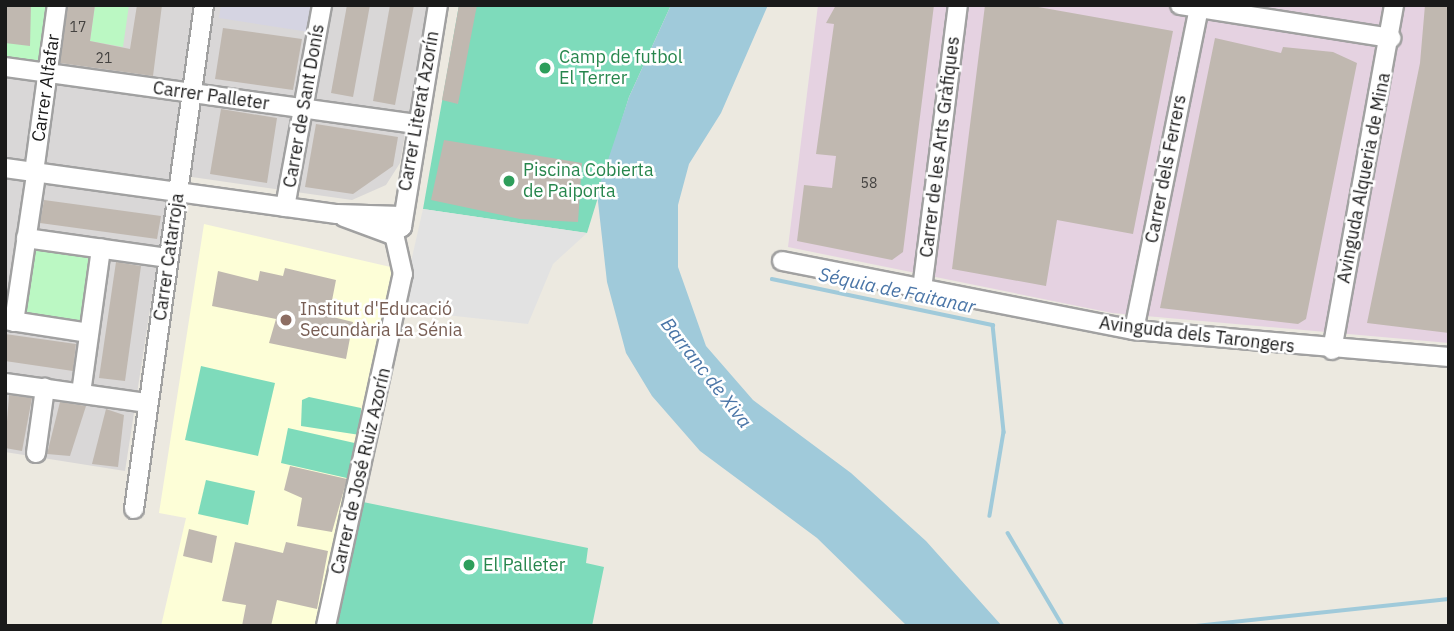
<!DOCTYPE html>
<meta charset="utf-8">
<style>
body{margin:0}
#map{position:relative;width:1454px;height:631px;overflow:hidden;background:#ece9e0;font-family:"IBM Plex Sans",sans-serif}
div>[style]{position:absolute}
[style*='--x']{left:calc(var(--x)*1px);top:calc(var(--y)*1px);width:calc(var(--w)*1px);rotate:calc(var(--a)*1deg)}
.residential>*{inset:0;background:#d9d7d7}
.industrial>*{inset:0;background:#e5d2e1}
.education>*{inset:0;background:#fdfed7}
.park>*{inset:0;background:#bbf8c3}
.pitch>*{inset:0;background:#7edbbb}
.parking>*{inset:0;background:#e2e2e2}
.plaza>*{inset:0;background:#d5d4e2}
.water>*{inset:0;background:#a0cada}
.stream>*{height:3.5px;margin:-1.75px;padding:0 1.75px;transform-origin:1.75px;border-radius:1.75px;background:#a0cada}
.building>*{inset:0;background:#c0b8b0}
.roads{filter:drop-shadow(2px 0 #a1a1a1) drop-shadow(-2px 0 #a1a1a1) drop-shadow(0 2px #a1a1a1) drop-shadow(0 -2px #a1a1a1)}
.minor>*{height:18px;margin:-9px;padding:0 9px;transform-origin:9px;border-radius:9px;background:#fff}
.dots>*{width:19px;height:19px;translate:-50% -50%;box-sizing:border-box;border:4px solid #fff;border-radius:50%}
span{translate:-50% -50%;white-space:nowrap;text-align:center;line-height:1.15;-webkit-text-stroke:5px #fff;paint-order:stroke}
.number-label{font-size:14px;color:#444240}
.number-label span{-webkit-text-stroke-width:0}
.leisure-label{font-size:18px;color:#27864d}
.left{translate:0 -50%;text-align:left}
.street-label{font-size:18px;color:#1a1a1a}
.education-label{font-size:18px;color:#785e54}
.water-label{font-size:19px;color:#4a75a7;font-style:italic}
.frame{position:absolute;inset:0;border:7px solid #1a1a1a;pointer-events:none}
</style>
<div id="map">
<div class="residential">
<div style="clip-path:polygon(5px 5px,428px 5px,400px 163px,386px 185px,352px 200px,171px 174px,125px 471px,5px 452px)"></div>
</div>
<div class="industrial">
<div style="clip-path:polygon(818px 5px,1449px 5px,1449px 343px,1112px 313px,788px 247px)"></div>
</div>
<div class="education">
<div style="clip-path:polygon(204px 224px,395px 268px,320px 626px,161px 626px,186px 518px,159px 513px)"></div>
</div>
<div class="park">
<div style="clip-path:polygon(5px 5px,49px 5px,41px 62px,5px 57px)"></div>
<div style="clip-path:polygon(95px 5px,129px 5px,123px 47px,90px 41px)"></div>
<div style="clip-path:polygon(28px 240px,98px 250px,87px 330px,17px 320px)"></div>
</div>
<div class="pitch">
<div style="clip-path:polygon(459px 5px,671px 5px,629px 97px,587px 233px,423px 209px)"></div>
<div style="clip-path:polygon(201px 366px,275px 383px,258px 456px,185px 440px)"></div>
<div style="clip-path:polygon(309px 397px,361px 408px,360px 435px,301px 426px,302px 400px)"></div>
<div style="clip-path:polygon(288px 428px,359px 444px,351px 479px,281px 463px)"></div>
<div style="clip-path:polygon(206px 480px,255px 491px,248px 525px,198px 514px)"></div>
<div style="clip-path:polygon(363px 502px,588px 548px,586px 563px,604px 567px,592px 626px,334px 626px)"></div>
</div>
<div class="parking">
<div style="clip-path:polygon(423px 209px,587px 233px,553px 264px,528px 324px,400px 310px)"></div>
</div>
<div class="plaza">
<div style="clip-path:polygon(221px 5px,314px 5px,309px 32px,219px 18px)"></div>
</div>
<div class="water">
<div style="clip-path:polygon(671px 5px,768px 5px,721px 113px,689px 164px,678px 205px,678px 267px,706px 346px,753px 400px,851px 473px,926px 541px,1002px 626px,907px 626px,817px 538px,700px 451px,652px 396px,626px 353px,607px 282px,597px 193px,629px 97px)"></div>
</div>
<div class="stream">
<div style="--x:772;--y:279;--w:226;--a:11.8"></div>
<div style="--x:993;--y:325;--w:108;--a:84.1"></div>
<div style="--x:1004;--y:432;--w:85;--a:99.5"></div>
<div style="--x:1008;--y:533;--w:108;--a:59.4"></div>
<div style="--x:1196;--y:626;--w:254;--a:-6.1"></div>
</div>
<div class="building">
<div style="clip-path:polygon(5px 5px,31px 5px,30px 46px,5px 43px)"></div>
<div style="clip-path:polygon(68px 5px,95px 5px,90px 41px,130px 49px,137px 5px,162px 5px,153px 76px,60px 63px)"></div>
<div style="clip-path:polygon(347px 5px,370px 5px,353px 97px,331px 93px)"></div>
<div style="clip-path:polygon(390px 5px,414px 5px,395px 105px,373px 101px)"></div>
<div style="clip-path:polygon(459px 5px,477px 5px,458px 104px,442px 100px)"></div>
<div style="clip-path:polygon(836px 5px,934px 5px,903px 252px,892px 260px,797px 241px,804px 185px,832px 188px,836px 156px,816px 154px,834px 24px,826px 23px)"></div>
<div style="clip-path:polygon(985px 5px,1027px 5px,1173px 31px,1133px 234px,1057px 220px,1046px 286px,952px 269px)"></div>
<div style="clip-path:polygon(1425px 5px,1449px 5px,1449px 333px,1367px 323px,1420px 63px)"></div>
<div style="clip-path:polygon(223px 28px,302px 39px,293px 90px,215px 79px)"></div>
<div style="clip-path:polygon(1215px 38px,1281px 53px,1283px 47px,1333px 52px,1357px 63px,1306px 319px,1298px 324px,1160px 308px)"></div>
<div style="clip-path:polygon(221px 109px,277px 118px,267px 183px,210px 174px)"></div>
<div style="clip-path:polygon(316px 124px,398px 137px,393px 166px,353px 194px,305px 187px)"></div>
<div style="clip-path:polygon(444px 140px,582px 163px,578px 222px,520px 219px,431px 200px)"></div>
<div style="clip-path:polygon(44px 200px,161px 216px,157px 239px,40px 223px)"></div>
<div style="clip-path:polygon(116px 262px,141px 266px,125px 381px,99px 378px)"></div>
<div style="clip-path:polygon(285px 268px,336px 280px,329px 316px,353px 322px,346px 359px,269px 343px,276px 319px,212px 306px,218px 271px,258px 281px,260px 271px,283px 276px)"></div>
<div style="clip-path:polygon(5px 334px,76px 344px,73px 371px,5px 361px)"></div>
<div style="clip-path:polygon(9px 395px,32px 398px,22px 451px,5px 448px)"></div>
<div style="clip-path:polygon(60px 402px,86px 406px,70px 456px,47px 454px)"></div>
<div style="clip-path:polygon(106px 409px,124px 415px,118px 467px,92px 464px)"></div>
<div style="clip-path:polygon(290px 466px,347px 479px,332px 532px,297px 526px,302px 498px,284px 490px)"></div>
<div style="clip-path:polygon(189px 529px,217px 536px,212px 563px,183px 556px)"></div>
<div style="clip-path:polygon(235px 542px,283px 553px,286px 542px,328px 551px,317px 609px,277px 600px,271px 626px,242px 626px,246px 605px,222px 601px)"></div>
</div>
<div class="roads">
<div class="minor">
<div style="--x:1180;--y:5;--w:214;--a:8.9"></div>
<div style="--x:5;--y:67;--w:415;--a:7.9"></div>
<div style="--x:5;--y:168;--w:335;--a:7.9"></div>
<div style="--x:337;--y:214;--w:64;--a:1.8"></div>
<div style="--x:34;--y:172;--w:169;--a:-82.2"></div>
<div style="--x:285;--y:207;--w:205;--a:-79.6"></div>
<div style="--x:344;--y:217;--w:49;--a:20.3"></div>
<div style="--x:390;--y:234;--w:14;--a:-30"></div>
<div style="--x:402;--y:227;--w:225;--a:-80.8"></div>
<div style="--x:26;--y:238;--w:144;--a:8"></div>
<div style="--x:782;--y:261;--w:359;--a:11.1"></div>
<div style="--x:1134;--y:330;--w:316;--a:4.9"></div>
<div style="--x:922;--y:289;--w:286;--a:-82.8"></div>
<div style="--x:5;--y:320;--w:85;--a:8.8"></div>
<div style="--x:14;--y:322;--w:142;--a:-81.5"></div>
<div style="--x:1134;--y:330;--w:328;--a:-78.6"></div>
<div style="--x:1332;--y:350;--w:351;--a:-79.8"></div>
<div style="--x:5;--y:383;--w:144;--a:8"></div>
<div style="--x:81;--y:393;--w:146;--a:-82.1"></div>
<div style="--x:36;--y:453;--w:66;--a:-82.1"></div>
<div style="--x:134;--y:509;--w:509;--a:-82.09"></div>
<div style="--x:326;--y:626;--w:360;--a:-77.7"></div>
<div style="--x:403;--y:274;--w:41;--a:-102.7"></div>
</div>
</div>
<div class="dots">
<div style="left:545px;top:68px;background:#2e9e5b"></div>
<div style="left:509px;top:181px;background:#2e9e5b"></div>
<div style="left:286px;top:320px;background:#8d6e63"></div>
<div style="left:469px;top:565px;background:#2e9e5b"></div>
</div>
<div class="number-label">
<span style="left:78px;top:27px">17</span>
<span style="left:104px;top:58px">21</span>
<span style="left:869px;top:183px">58</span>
</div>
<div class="leisure-label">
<span class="left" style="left:559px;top:68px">Camp de futbol<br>El Terrer</span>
<span class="left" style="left:523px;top:181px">Piscina Cobierta<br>de Paiporta</span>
<span class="left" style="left:483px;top:565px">El Palleter</span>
</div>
<div class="street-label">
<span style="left:46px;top:88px;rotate:-82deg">Carrer Alfafar</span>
<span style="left:211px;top:96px;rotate:8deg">Carrer Palleter</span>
<span style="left:304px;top:106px;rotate:-80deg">Carrer de Sant Donís</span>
<span style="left:419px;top:111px;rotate:-80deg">Carrer Literat Azorín</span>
<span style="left:940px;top:147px;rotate:-83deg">Carrer de les Arts Gràfiques</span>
<span style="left:1166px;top:169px;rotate:-79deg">Carrer dels Ferrers</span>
<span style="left:1364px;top:178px;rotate:-79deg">Avinguda Alqueria de Mina</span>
<span style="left:169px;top:257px;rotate:-82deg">Carrer Catarroja</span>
<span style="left:1197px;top:335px;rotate:7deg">Avinguda dels Tarongers</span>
<span style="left:361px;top:471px;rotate:-77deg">Carrer de José Ruiz Azorín</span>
</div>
<div class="education-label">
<span class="left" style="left:300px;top:320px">Institut d'Educació<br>Secundària La Sénia</span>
</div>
<div class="water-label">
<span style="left:897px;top:291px;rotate:12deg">Séquia de Faitanar</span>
<span style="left:706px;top:373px;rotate:52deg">Barranc de Xiva</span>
</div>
<div class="frame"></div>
</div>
